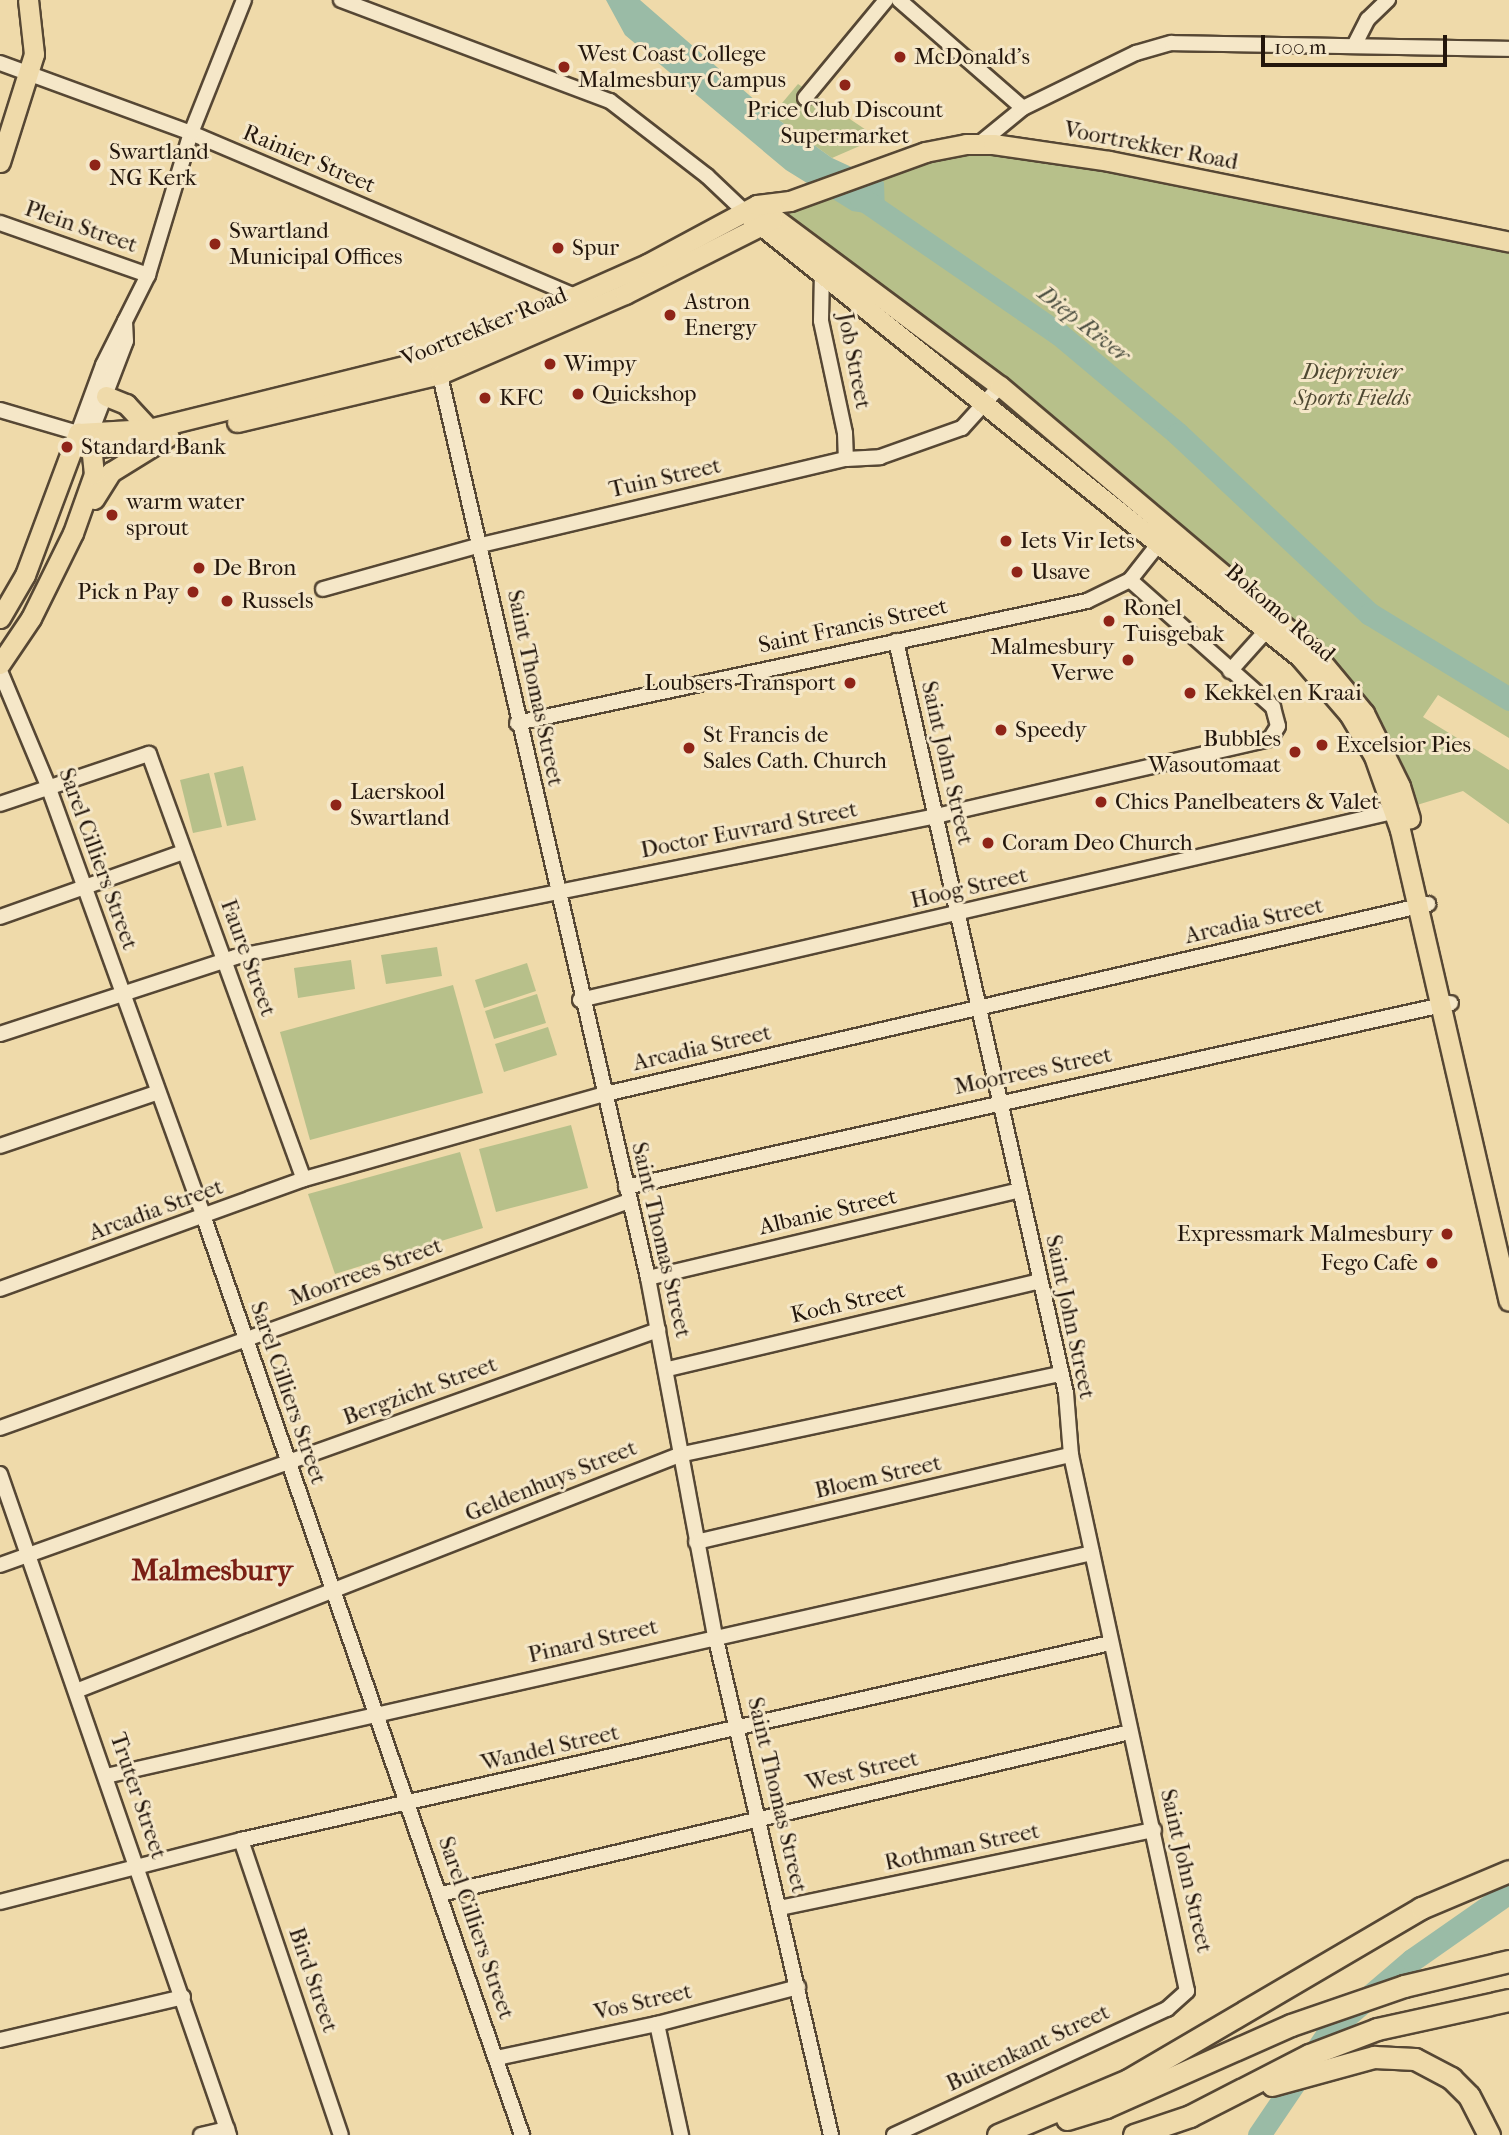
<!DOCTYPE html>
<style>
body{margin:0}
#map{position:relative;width:1509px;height:2135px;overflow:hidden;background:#efdaaa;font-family:"IM FELL French Canon",serif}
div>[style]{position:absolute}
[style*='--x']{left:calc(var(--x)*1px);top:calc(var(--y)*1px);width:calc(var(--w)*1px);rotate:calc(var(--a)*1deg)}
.green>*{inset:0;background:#b7c08a}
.water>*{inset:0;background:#9abba6}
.river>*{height:23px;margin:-11.5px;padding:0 11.5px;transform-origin:11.5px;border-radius:11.5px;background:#9abba6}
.roads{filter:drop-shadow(2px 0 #564734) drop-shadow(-2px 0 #564734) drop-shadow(0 2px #564734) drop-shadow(0 -2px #564734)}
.minor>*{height:14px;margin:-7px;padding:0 7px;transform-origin:7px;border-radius:7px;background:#f5e7c8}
.major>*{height:19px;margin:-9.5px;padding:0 9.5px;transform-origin:9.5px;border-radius:9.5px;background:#efdaaa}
.highway>*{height:21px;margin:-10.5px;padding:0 10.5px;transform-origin:10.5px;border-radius:10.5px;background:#efdaaa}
.dots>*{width:19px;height:19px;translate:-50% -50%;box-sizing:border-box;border:4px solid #f5e7c8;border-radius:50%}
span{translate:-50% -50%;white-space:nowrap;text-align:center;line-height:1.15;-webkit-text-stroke:6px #f5e7c8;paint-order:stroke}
.poi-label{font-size:23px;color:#23160c}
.left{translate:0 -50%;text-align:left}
.right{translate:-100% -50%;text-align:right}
.street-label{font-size:23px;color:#23160c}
.park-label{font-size:23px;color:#4f4932;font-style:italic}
.water-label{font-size:24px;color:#4d5042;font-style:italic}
.district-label{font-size:30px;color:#7a1f14;font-weight:700}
.scale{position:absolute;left:1261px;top:35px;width:186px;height:32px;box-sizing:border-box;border:4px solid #23160c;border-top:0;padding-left:9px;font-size:21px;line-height:24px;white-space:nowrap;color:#23160c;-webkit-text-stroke:5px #f5e7c8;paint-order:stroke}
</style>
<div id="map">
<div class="green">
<div style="clip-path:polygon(798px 84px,878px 138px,832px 158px,772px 115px)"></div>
<div style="clip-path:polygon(966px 144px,1509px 242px,1509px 738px,1438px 695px,1423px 717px,1509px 770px,1509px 824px,1463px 791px,1407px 808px,1309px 648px,776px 218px,790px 201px)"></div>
<div style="clip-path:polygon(243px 766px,256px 820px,227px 826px,214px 773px)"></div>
<div style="clip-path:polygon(209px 773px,222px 827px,193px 833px,180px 780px)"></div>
<div style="clip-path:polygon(437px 947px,442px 976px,386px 984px,381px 955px)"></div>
<div style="clip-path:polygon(351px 960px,355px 989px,298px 998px,294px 968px)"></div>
<div style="clip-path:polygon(527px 963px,536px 991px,484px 1008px,475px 980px)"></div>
<div style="clip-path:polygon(453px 985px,483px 1093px,310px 1140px,280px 1032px)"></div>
<div style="clip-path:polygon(537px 994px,546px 1023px,494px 1039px,485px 1011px)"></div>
<div style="clip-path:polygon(548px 1027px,557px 1055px,504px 1072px,495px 1044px)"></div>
<div style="clip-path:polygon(571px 1125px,588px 1188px,496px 1212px,479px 1149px)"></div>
<div style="clip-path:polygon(460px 1152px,483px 1228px,335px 1274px,308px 1194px)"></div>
</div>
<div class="water">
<div style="clip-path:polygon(606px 0,640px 0,772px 115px,832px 158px,884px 182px,885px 216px,852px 211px,786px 170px,625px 35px)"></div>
</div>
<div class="river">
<div style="--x:861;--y:198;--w:240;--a:34.5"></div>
<div style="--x:1059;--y:334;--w:155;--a:40"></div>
<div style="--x:1178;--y:434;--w:263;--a:43.2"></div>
<div style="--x:1370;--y:614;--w:163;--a:31.4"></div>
<div style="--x:1259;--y:2135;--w:127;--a:-55.9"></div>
<div style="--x:1330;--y:2030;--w:108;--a:-40.5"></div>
<div style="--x:1412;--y:1960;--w:118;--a:-35"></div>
</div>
<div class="roads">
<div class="minor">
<div style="--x:341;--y:0;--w:287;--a:20.6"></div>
<div style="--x:610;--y:101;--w:123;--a:37.7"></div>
<div style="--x:707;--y:176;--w:52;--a:43.5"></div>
<div style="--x:899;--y:0;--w:164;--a:41.1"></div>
<div style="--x:1355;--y:44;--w:28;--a:-63"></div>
<div style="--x:1368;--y:19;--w:28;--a:-44"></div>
<div style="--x:0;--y:63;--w:203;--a:20.1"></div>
<div style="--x:191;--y:133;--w:422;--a:23"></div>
<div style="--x:805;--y:98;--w:127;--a:-50.4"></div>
<div style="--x:979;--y:144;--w:57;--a:-39.3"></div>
<div style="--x:1023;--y:108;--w:126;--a:-26"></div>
<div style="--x:1136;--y:53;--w:37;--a:-16"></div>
<div style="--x:1172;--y:43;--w:337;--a:1"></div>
<div style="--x:0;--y:223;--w:157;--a:19.4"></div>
<div style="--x:822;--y:272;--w:49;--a:91.2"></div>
<div style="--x:821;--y:321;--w:115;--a:77.9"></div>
<div style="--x:845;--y:433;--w:26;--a:88"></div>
<div style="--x:438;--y:367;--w:935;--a:77.02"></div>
<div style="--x:648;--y:1278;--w:363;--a:79.4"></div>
<div style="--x:715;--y:1635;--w:513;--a:76.94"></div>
<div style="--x:0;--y:410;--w:81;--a:16.4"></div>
<div style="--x:78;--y:433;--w:72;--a:-69.8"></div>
<div style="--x:103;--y:365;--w:101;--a:-63.4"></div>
<div style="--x:148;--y:275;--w:148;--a:-73.2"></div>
<div style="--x:191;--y:133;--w:143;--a:-68.3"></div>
<div style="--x:91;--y:432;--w:97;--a:-69"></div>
<div style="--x:126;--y:341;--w:20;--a:-93"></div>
<div style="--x:323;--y:589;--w:164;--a:-15.6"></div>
<div style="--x:481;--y:545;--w:375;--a:-13.3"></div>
<div style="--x:846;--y:459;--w:34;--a:-3"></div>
<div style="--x:880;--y:457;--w:87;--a:-19.5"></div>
<div style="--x:962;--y:428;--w:57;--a:-47.9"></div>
<div style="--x:0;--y:671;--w:125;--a:67.3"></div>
<div style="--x:48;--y:786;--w:459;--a:70.1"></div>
<div style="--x:204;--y:1218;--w:971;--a:70.87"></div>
<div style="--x:1230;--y:671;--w:64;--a:-48.1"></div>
<div style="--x:517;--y:723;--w:583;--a:-12.08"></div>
<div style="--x:1087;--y:601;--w:48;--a:-26"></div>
<div style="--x:1130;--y:580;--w:53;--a:-51.8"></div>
<div style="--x:0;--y:804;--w:157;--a:-18.6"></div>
<div style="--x:149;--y:754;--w:452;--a:70"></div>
<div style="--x:0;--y:917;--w:195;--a:-19.5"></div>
<div style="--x:580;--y:1000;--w:843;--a:-13.03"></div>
<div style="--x:0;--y:1034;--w:247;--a:-18.1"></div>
<div style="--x:235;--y:957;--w:715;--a:-11.37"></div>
<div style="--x:936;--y:816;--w:343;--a:-13"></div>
<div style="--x:1270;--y:739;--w:15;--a:-58"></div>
<div style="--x:1278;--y:726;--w:20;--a:-105"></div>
<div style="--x:1273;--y:707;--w:191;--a:-138.4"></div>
<div style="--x:0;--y:1146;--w:165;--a:-18.8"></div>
<div style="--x:626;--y:1187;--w:845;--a:-12.57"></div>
<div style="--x:648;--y:1278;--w:381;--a:-13.3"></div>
<div style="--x:0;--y:1289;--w:323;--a:-19.9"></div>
<div style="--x:304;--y:1179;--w:313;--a:-15.8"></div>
<div style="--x:605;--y:1094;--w:845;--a:-13"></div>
<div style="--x:668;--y:1369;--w:381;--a:-13.3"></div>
<div style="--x:0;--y:1428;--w:669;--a:-19.84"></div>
<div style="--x:0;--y:1474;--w:700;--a:70.89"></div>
<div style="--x:696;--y:1542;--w:385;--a:-13.1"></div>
<div style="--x:0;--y:1565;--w:699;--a:-19.65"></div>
<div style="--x:76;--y:1691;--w:648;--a:-21.37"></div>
<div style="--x:679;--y:1455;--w:390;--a:-12"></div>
<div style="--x:106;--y:1776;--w:1011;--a:-12.74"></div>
<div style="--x:241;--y:1840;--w:311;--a:71.3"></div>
<div style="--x:441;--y:1894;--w:708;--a:-13.23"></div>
<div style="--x:0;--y:1902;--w:249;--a:-14.4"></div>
<div style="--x:241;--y:1840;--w:891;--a:-12.77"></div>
<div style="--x:780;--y:1908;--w:382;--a:-11.8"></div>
<div style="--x:657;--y:2024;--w:114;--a:77.8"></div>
<div style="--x:0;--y:2040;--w:188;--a:-13.2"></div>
<div style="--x:497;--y:2058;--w:164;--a:-12"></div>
<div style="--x:657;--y:2024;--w:146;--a:-14.7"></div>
<div style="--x:201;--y:2135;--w:27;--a:-13"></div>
<div style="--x:894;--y:2135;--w:301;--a:-24.8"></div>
<div style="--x:1167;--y:2009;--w:27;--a:-42"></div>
<div style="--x:1187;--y:1991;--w:548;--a:-102.21"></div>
<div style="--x:1071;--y:1455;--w:62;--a:-94.6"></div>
<div style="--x:1066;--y:1393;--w:771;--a:-102.74"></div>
</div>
<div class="major">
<div style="--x:0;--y:162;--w:113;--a:-72.5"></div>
<div style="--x:34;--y:54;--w:54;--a:-96.3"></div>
<div style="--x:757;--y:205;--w:303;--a:36.7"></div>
<div style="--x:1000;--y:386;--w:406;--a:40.2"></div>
<div style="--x:1310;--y:648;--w:85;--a:50.3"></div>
<div style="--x:1364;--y:713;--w:81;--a:63.7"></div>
<div style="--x:1400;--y:786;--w:34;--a:73"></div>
<div style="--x:745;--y:212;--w:711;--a:38.72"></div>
<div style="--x:1300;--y:657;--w:75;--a:49.3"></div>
<div style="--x:1349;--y:714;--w:49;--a:59.2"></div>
<div style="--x:1374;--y:756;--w:78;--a:70.6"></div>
<div style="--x:1400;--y:830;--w:483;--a:77"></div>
<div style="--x:106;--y:396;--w:22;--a:22"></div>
<div style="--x:126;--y:404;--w:34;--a:47"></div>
<div style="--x:237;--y:422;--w:209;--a:-13.3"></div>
<div style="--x:440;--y:374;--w:202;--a:-23.4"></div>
<div style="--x:625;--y:294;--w:165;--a:-26.7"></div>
<div style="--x:73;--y:444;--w:17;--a:17"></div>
<div style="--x:89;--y:449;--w:51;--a:-9.1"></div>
<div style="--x:94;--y:499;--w:32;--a:-58"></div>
<div style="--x:111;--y:472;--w:68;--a:-31.8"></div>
<div style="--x:0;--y:618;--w:50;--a:-59.8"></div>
<div style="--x:25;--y:575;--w:152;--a:-69.5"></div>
<div style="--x:78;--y:433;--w:71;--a:-3.2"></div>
<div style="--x:149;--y:429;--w:295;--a:-13.9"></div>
<div style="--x:435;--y:358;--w:232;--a:-23.9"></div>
<div style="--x:647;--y:264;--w:125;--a:-28.2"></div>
<div style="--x:757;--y:205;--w:33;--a:-7"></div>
<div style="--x:790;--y:201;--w:144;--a:-19.9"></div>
<div style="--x:925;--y:152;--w:42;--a:-11"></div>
<div style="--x:966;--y:144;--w:27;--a:0"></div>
<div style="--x:993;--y:144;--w:117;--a:8.3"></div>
<div style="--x:1109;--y:161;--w:408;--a:11.4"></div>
<div style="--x:0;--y:664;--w:55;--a:-56"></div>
<div style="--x:31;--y:618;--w:95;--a:-63.7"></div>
<div style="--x:73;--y:533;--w:63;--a:-70.4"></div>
<div style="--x:94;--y:474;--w:37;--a:-96"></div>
</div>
<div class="highway">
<div style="--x:1272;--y:2085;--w:106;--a:-15.4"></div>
<div style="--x:1374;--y:2057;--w:41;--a:2.8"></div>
<div style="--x:1415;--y:2059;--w:41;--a:27.8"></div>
<div style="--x:1451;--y:2078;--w:25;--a:45"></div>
<div style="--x:1469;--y:2096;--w:44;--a:62.9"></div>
<div style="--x:1067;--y:2119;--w:41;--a:-17.1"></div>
<div style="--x:1106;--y:2107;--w:202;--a:-23.9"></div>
<div style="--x:1291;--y:2025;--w:120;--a:-19"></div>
<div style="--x:1404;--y:1986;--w:108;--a:-13.4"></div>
<div style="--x:998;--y:2135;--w:141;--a:-22.9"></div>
<div style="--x:1128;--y:2080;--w:340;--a:-30.4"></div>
<div style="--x:1421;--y:1908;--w:95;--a:-22.8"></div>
<div style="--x:1134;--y:2135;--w:59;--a:-18.7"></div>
<div style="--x:1190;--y:2116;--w:134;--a:-27.1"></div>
<div style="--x:1309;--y:2055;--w:73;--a:-20.9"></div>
<div style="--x:1377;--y:2029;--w:135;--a:-12.4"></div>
</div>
</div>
<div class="dots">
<div style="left:900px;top:57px;background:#8f2418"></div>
<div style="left:564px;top:67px;background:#8f2418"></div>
<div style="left:845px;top:85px;background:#8f2418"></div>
<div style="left:95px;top:165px;background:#8f2418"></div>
<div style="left:215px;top:244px;background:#8f2418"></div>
<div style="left:558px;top:248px;background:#8f2418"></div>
<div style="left:670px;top:315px;background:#8f2418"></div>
<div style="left:550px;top:364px;background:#8f2418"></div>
<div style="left:578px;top:394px;background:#8f2418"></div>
<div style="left:485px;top:398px;background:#8f2418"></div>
<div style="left:67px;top:447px;background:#8f2418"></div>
<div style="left:112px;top:515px;background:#8f2418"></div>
<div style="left:1006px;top:541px;background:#8f2418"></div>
<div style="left:199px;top:568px;background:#8f2418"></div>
<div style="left:1017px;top:572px;background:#8f2418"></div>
<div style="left:193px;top:592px;background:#8f2418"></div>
<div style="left:227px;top:601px;background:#8f2418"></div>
<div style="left:1109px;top:621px;background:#8f2418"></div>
<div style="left:1128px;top:660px;background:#8f2418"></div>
<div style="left:850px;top:683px;background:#8f2418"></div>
<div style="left:1190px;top:693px;background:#8f2418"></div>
<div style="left:1001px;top:730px;background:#8f2418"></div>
<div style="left:1322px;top:745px;background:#8f2418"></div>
<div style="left:689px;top:748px;background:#8f2418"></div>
<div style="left:1295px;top:752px;background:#8f2418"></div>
<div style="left:1101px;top:802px;background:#8f2418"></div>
<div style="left:336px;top:805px;background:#8f2418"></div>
<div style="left:988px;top:843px;background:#8f2418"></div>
<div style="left:1447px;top:1234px;background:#8f2418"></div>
<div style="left:1432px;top:1263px;background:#8f2418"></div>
</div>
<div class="poi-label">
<span class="left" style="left:578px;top:67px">West Coast College<br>Malmesbury Campus</span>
<span class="left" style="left:914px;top:57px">McDonald's</span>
<span style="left:845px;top:123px">Price Club Discount<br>Supermarket</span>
<span class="left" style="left:109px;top:165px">Swartland<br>NG Kerk</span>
<span class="left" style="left:229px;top:244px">Swartland<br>Municipal Offices</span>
<span class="left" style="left:572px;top:248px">Spur</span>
<span class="left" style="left:684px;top:315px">Astron<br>Energy</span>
<span class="left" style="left:564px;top:364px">Wimpy</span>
<span class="left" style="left:592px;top:394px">Quickshop</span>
<span class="left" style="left:499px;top:398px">KFC</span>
<span class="left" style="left:81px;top:447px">Standard Bank</span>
<span class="left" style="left:126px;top:515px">warm water<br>sprout</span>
<span class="left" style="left:1020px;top:541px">Iets Vir Iets</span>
<span class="left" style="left:213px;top:568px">De Bron</span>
<span class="left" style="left:1031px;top:572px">Usave</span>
<span class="right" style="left:179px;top:592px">Pick n Pay</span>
<span class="left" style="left:241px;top:601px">Russels</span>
<span class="left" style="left:1123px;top:621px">Ronel<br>Tuisgebak</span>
<span class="right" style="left:1114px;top:660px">Malmesbury<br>Verwe</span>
<span class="right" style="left:836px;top:683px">Loubsers Transport</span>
<span class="left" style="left:1204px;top:693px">Kekkel en Kraai</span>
<span class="left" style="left:1015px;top:730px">Speedy</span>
<span class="left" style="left:703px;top:748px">St Francis de<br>Sales Cath. Church</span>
<span class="right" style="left:1281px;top:752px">Bubbles<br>Wasoutomaat</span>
<span class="left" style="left:1336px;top:745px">Excelsior Pies</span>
<span class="left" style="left:350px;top:805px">Laerskool<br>Swartland</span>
<span class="left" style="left:1115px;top:802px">Chics Panelbeaters &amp; Valet</span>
<span class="left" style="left:1002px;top:843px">Coram Deo Church</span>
<span class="right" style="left:1433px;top:1234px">Expressmark Malmesbury</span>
<span class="right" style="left:1418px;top:1263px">Fego Cafe</span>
</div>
<div class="street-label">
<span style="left:1151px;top:146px;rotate:11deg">Voortrekker Road</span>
<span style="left:309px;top:159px;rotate:23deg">Rainier Street</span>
<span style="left:81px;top:227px;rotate:19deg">Plein Street</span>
<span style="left:484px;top:327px;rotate:-22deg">Voortrekker Road</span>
<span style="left:854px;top:361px;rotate:79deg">Job Street</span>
<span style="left:665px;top:478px;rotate:-13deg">Tuin Street</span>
<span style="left:1280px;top:613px;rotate:41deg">Bokomo Road</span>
<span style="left:853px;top:626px;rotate:-12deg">Saint Francis Street</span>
<span style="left:535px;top:688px;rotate:78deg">Saint Thomas Street</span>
<span style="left:947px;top:763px;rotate:77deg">Saint John Street</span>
<span style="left:749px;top:830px;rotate:-11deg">Doctor Euvrard Street</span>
<span style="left:98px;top:859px;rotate:70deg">Sarel Cilliers Street</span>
<span style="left:969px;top:888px;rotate:-13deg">Hoog Street</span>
<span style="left:1254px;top:921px;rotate:-13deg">Arcadia Street</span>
<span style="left:248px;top:958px;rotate:70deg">Faure Street</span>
<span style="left:702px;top:1048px;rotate:-13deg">Arcadia Street</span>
<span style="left:1033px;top:1071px;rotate:-12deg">Moorrees Street</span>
<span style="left:156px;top:1210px;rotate:-20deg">Arcadia Street</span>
<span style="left:828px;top:1212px;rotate:-13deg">Albanie Street</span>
<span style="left:661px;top:1240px;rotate:77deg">Saint Thomas Street</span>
<span style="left:366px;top:1272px;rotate:-20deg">Moorrees Street</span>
<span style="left:848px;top:1303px;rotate:-13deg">Koch Street</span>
<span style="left:1070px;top:1317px;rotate:78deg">Saint John Street</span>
<span style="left:420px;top:1391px;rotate:-20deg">Bergzicht Street</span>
<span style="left:288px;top:1393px;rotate:71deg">Sarel Cilliers Street</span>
<span style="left:878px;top:1477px;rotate:-13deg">Bloem Street</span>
<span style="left:551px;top:1481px;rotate:-22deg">Geldenhuys Street</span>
<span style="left:593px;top:1641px;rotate:-13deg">Pinard Street</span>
<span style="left:550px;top:1748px;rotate:-13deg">Wandel Street</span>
<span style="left:862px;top:1771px;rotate:-13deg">West Street</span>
<span style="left:777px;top:1795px;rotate:77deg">Saint Thomas Street</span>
<span style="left:138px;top:1796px;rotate:71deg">Truter Street</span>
<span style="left:962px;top:1847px;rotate:-12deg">Rothman Street</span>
<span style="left:1186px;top:1871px;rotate:77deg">Saint John Street</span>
<span style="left:476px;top:1928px;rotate:71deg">Sarel Cilliers Street</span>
<span style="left:313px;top:1980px;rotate:71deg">Bird Street</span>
<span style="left:643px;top:2002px;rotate:-13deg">Vos Street</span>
<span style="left:1028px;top:2048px;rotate:-25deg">Buitenkant Street</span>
</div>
<div class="park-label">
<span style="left:1352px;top:385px">Dieprivier<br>Sports Fields</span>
</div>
<div class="water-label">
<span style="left:1084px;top:324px;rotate:38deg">Diep River</span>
</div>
<div class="district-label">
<span style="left:212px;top:1571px">Malmesbury</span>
</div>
<div class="scale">100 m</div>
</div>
